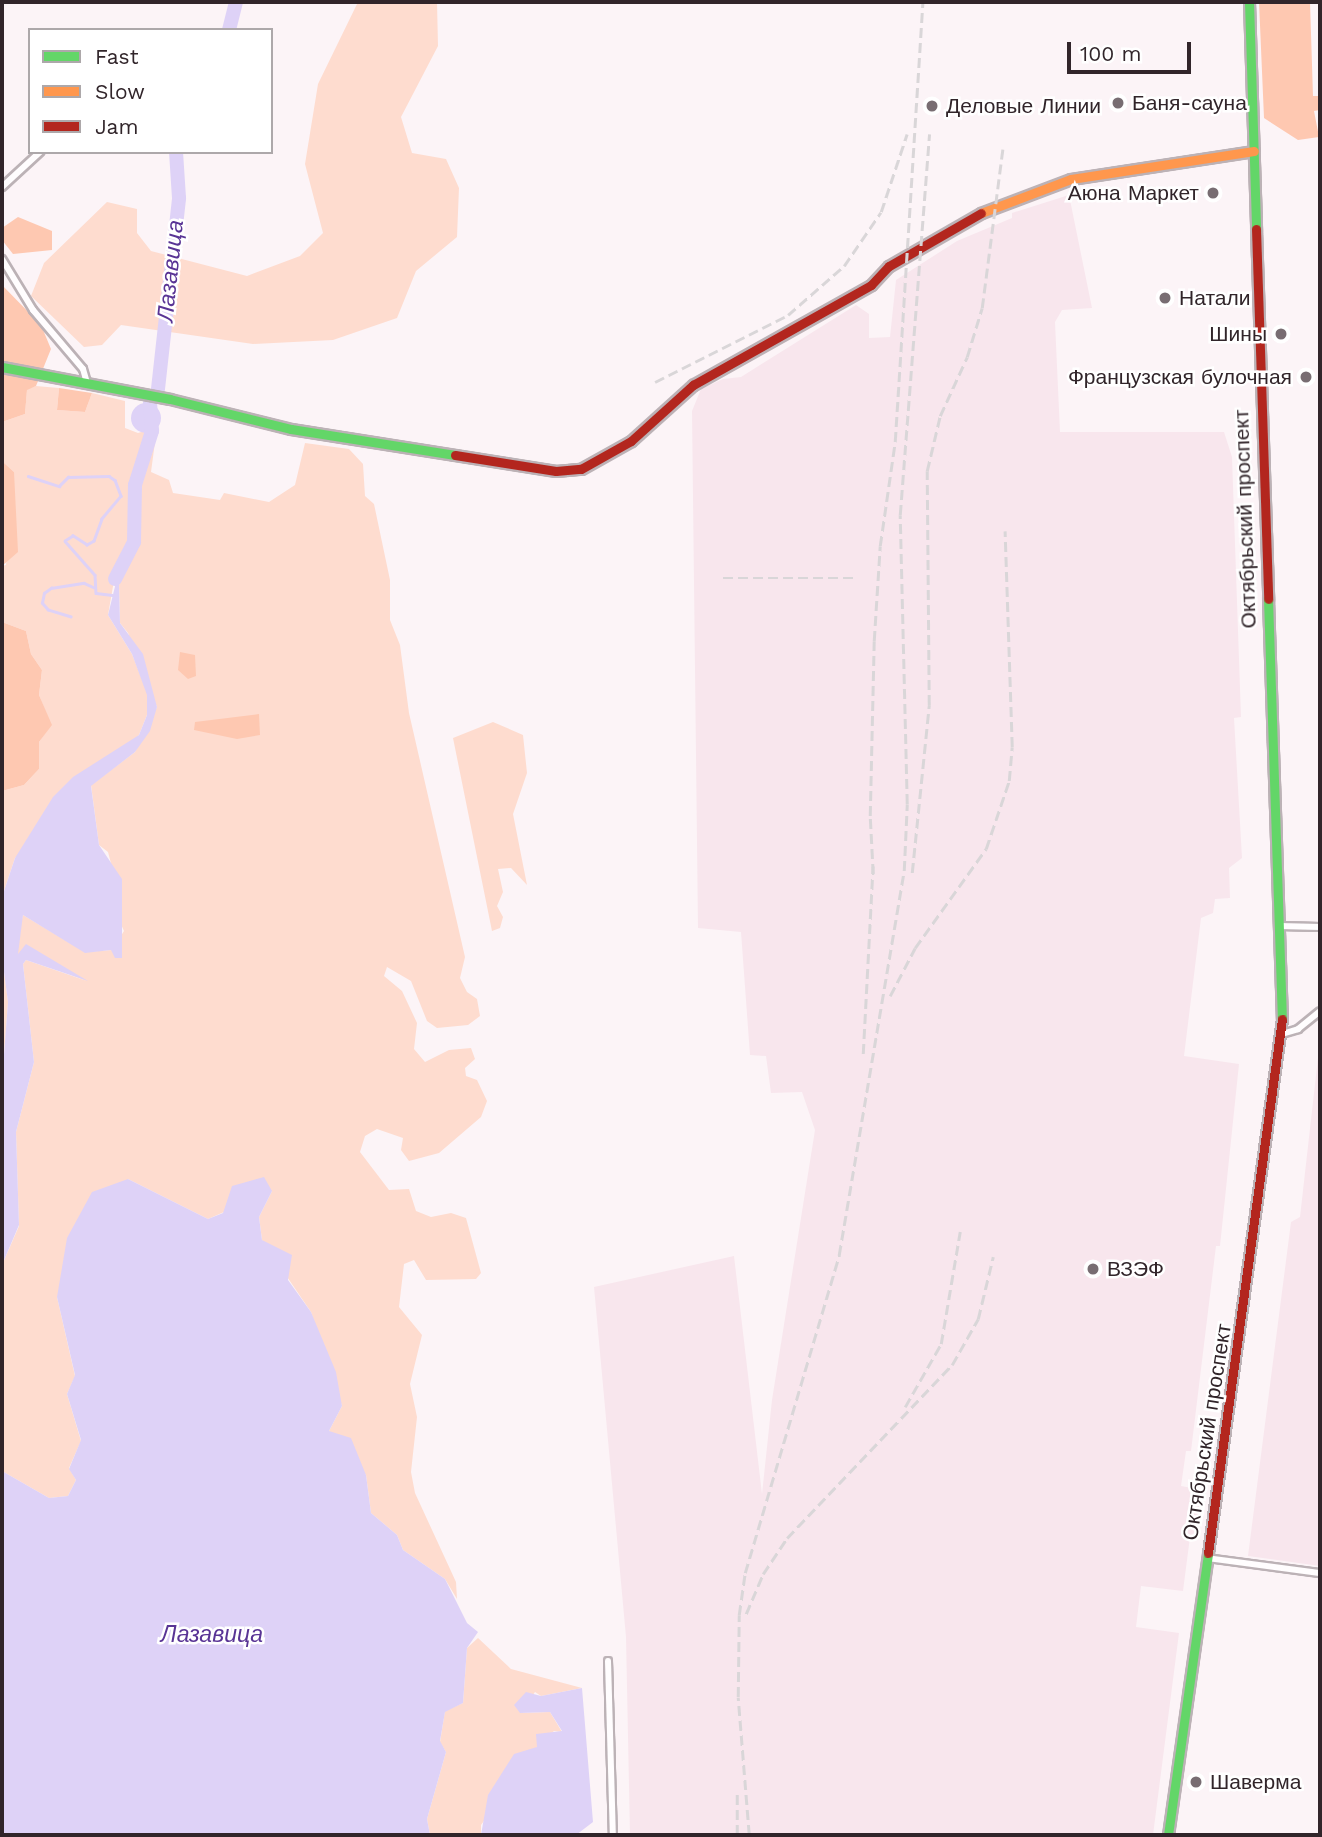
<!DOCTYPE html>
<meta charset="utf-8">
<style>
body{margin:0}
#map{position:relative;width:1322px;height:1837px;overflow:hidden;background:#fcf4f7;font-family:"Work Sans",sans-serif}
div>[style]{position:absolute}
[style*='--x']{left:calc(var(--x)*1px);top:calc(var(--y)*1px);width:calc(var(--w)*1px);rotate:calc(var(--a)*1deg)}
.built>*{inset:0;background:#f8e6ed}
.green>*{inset:0;background:#fedccf}
.forest>*{inset:0;background:#fec8b1}
.water>*{inset:0;background:#ded2f7}
.round{border-radius:50%}
.stream>*{height:2.5px;margin:-1.25px;padding:0 1.25px;transform-origin:1.25px;border-radius:1.25px;background:#ded2f7}
.river>*{height:14px;margin:-7px;padding:0 7px;transform-origin:7px;border-radius:7px;background:#ded2f7}
.roads{filter:drop-shadow(2px 0 #bcb2b6) drop-shadow(-2px 0 #bcb2b6) drop-shadow(0 2px #bcb2b6) drop-shadow(0 -2px #bcb2b6)}
.street>*{height:6px;margin:-3px;padding:0 3px;transform-origin:3px;border-radius:3px;background:#fffdfe}
.fast>*{height:9px;margin:-4.5px;padding:0 4.5px;transform-origin:4.5px;border-radius:4.5px;background:#63d668}
.slow>*{height:9px;margin:-4.5px;padding:0 4.5px;transform-origin:4.5px;border-radius:4.5px;background:#ff974d}
.jam>*{height:9px;margin:-4.5px;padding:0 4.5px;transform-origin:4.5px;border-radius:4.5px;background:#b3261e}
.rail>*{height:2.5px;margin-top:-1.25px;transform-origin:0;background:repeating-linear-gradient(90deg,#d9d6d8 0 10px,transparent 0 15px)}
.dots>*{width:19px;height:19px;translate:-50% -50%;box-sizing:border-box;border:4px solid #fff;border-radius:50%}
span{translate:-50% -50%;white-space:nowrap;text-align:center;line-height:1.15;-webkit-text-stroke:5px #fff;paint-order:stroke}
.poi-label{font-size:21px;color:#31252a}
.left{translate:0 -50%;text-align:left}
.right{translate:-100% -50%;text-align:right}
.street-label{font-size:21px;color:#31252a}
.water-label{font-size:23px;color:#593495;font-style:italic}
.frame{position:absolute;inset:0;border:4px solid #31252a;pointer-events:none}
.legend{position:absolute;left:28px;top:28px;width:245px;height:126px;box-sizing:border-box;background:#fff;border:2px solid #ada8aa;margin:0;padding:9px 12px;list-style:none;font-size:21px;color:#31252a}
.legend li{display:flex;align-items:center;gap:14px;height:35px}
.legend b{width:35px;border:2px solid #ada8aa}
.scale{position:absolute;left:1067px;top:42px;width:124px;height:32px;box-sizing:border-box;border:4px solid #31252a;border-top:0;padding-left:9px;font-size:21px;line-height:24px;white-space:nowrap;color:#31252a;-webkit-text-stroke:5px #fff;paint-order:stroke}
</style>
<div id="map">
<div class="built">
<div style="clip-path:polygon(1069px 195px,1092px 308px,1062px 310px,1055px 322px,1060px 432px,1224px 432px,1232px 457px,1241px 717px,1234px 718px,1242px 858px,1229px 868px,1230px 898px,1215px 899px,1213px 913px,1201px 918px,1184px 1056px,1239px 1064px,1220px 1246px,1216px 1246px,1191px 1451px,1186px 1451px,1181px 1486px,1203px 1490px,1197px 1538px,1190px 1537px,1183px 1591px,1141px 1586px,1136px 1627px,1179px 1633px,1153px 1835px,630px 1835px,626px 1637px,594px 1287px,734px 1256px,762px 1494px,772px 1400px,815px 1130px,802px 1092px,771px 1093px,766px 1056px,750px 1055px,741px 932px,698px 928px,692px 411px,701px 389px,723px 379px,741px 377px,856px 305px,869px 314px,869px 338px,890px 337px,896px 280px,957px 241px,1012px 218px,1012px 213px)"></div>
<div style="clip-path:polygon(1320px 1040px,1320px 1566px,1248px 1556px,1291px 1222px,1300px 1217px)"></div>
</div>
<div class="green">
<div style="clip-path:polygon(358px 2px,437px 2px,438px 46px,401px 117px,412px 153px,446px 159px,459px 188px,457px 237px,416px 271px,397px 318px,333px 340px,253px 344px,121px 325px,102px 345px,84px 347px,31px 296px,44px 263px,107px 202px,137px 209px,137px 233px,151px 251px,247px 276px,300px 256px,323px 233px,305px 164px,318px 84px)"></div>
<div style="clip-path:polygon(36px 386px,59px 388px,57px 410px,85px 412px,92px 393px,125px 401px,125px 428px,138px 433px,157px 427px,151px 472px,169px 480px,173px 493px,220px 500px,224px 493px,269px 502px,295px 485px,305px 443px,349px 449px,363px 464px,365px 496px,374px 504px,390px 580px,390px 620px,400px 645px,409px 713px,465px 957px,460px 978px,467px 992px,477px 999px,480px 1016px,468px 1025px,437px 1028px,427px 1021px,411px 981px,387px 967px,384px 976px,402px 991px,417px 1023px,414px 1049px,425px 1062px,449px 1050px,471px 1048px,475px 1059px,465px 1068px,466px 1076px,477px 1080px,487px 1101px,481px 1117px,439px 1153px,409px 1161px,401px 1150px,403px 1138px,377px 1129px,365px 1136px,360px 1152px,389px 1190px,409px 1189px,416px 1211px,431px 1217px,451px 1213px,466px 1218px,481px 1273px,476px 1279px,426px 1280px,414px 1260px,404px 1264px,399px 1307px,422px 1335px,410px 1384px,417px 1417px,411px 1472px,415px 1493px,456px 1582px,457px 1599px,445px 1579px,403px 1550px,397px 1535px,371px 1513px,366px 1475px,329px 1431px,342px 1406px,311px 1312px,262px 1240px,259px 1217px,272px 1191px,208px 1219px,128px 1179px,57px 1297px,75px 1376px,67px 1394px,81px 1441px,69px 1468px,76px 1480px,68px 1496px,49px 1498px,2px 1471px,2px 1265px,19px 1226px,16px 1132px,34px 1062px,23px 964px,26px 960px,87px 981px,18px 954px,17px 939px,23px 915px,85px 952px,112px 950px,124px 931px,120px 922px,122px 905px,108px 852px,99px 845px,91px 785px,135px 752px,157px 707px,128px 633px,120px 623px,119px 585px,125px 567px,115px 575px,108px 615px,132px 654px,148px 695px,147px 715px,139px 735px,15px 858px,2px 897px,2px 791px,24px 785px,39px 769px,39px 742px,51px 725px,39px 695px,42px 670px,31px 654px,26px 631px,2px 622px,2px 566px,6px 565px,14px 472px,2px 461px,2px 422px,25px 414px,27px 389px)"></div>
<div style="clip-path:polygon(493px 722px,523px 735px,527px 773px,513px 814px,527px 885px,511px 868px,498px 869px,503px 892px,497px 906px,503px 917px,500px 928px,492px 931px,453px 738px)"></div>
<div style="clip-path:polygon(2px 957px,8px 1002px,2px 1081px)"></div>
<div style="clip-path:polygon(478px 1638px,511px 1669px,582px 1688px,541px 1696px,535px 1692px,520px 1713px,550px 1712px,562px 1732px,554px 1731px,537px 1747px,481px 1825px,481px 1835px,430px 1835px,427px 1819px,446px 1752px,440px 1742px,445px 1711px,463px 1703px,467px 1648px)"></div>
</div>
<div class="forest">
<div style="clip-path:polygon(1259px 2px,1310px 2px,1313px 96px,1320px 96px,1320px 110px,1314px 111px,1319px 137px,1298px 140px,1264px 118px)"></div>
<div style="clip-path:polygon(18px 217px,52px 231px,52px 250px,13px 254px,2px 240px,2px 228px)"></div>
<div style="clip-path:polygon(2px 285px,41px 325px,51px 349px,36px 386px,27px 390px,25px 414px,2px 422px)"></div>
<div style="clip-path:polygon(59px 388px,92px 393px,85px 412px,57px 410px)"></div>
<div style="clip-path:polygon(2px 461px,14px 472px,18px 552px,2px 566px)"></div>
<div style="clip-path:polygon(2px 622px,26px 631px,31px 654px,42px 670px,39px 695px,52px 725px,39px 742px,39px 769px,24px 785px,2px 791px)"></div>
<div style="clip-path:polygon(180px 652px,195px 655px,196px 676px,188px 679px,178px 670px)"></div>
<div style="clip-path:polygon(259px 714px,260px 735px,237px 739px,194px 730px,195px 722px)"></div>
</div>
<div class="water">
<div class="round" style="left:131px;top:403px;width:30px;height:30px"></div>
<div style="clip-path:polygon(121px 562px,126px 567px,119px 585px,120px 623px,143px 654px,157px 707px,150px 731px,135px 752px,91px 786px,99px 845px,122px 879px,122px 958px,115px 958px,111px 950px,85px 953px,23px 915px,18px 954px,26px 944px,88px 981px,26px 960px,23px 964px,34px 1062px,16px 1132px,19px 1225px,2px 1265px,2px 1081px,8px 1002px,2px 957px,2px 897px,15px 858px,53px 797px,73px 777px,139px 735px,147px 715px,147px 695px,132px 654px,108px 615px)"></div>
<div style="clip-path:polygon(264px 1177px,272px 1191px,259px 1217px,262px 1240px,292px 1255px,288px 1280px,311px 1312px,336px 1372px,342px 1406px,329px 1431px,351px 1438px,366px 1475px,371px 1513px,397px 1535px,403px 1550px,445px 1579px,467px 1623px,478px 1632px,467px 1648px,463px 1703px,445px 1712px,440px 1741px,446px 1752px,427px 1819px,430px 1835px,2px 1835px,2px 1471px,49px 1498px,68px 1496px,76px 1480px,69px 1469px,81px 1440px,67px 1394px,75px 1375px,57px 1297px,67px 1238px,92px 1192px,128px 1179px,208px 1219px,223px 1213px,232px 1186px)"></div>
<div style="clip-path:polygon(582px 1688px,593px 1822px,576px 1835px,481px 1835px,488px 1795px,514px 1754px,537px 1747px,536px 1734px,562px 1731px,550px 1712px,520px 1713px,514px 1705px,526px 1692px,541px 1696px)"></div>
</div>
<div class="stream">
<div style="--x:28;--y:476;--w:33;--a:18"></div>
<div style="--x:59;--y:486;--w:13;--a:-45"></div>
<div style="--x:68;--y:477;--w:41;--a:-1.4"></div>
<div style="--x:109;--y:476;--w:7;--a:34"></div>
<div style="--x:115;--y:480;--w:17;--a:69"></div>
<div style="--x:121;--y:496;--w:30;--a:130"></div>
<div style="--x:102;--y:519;--w:23;--a:110"></div>
<div style="--x:94;--y:541;--w:8;--a:150"></div>
<div style="--x:87;--y:545;--w:17;--a:-147"></div>
<div style="--x:73;--y:536;--w:9;--a:148"></div>
<div style="--x:65;--y:541;--w:45;--a:48.6"></div>
<div style="--x:95;--y:575;--w:18;--a:87"></div>
<div style="--x:96;--y:593;--w:16;--a:7"></div>
<div style="--x:71;--y:617;--w:24;--a:-163"></div>
<div style="--x:48;--y:610;--w:9;--a:-131"></div>
<div style="--x:42;--y:603;--w:10;--a:-79"></div>
<div style="--x:44;--y:593;--w:9;--a:-36"></div>
<div style="--x:51;--y:588;--w:33;--a:-9"></div>
<div style="--x:84;--y:583;--w:10;--a:24"></div>
</div>
<div class="river">
<div style="--x:229;--y:30;--w:29;--a:-76"></div>
<div style="--x:158;--y:389;--w:192;--a:-83.7"></div>
<div style="--x:179;--y:198;--w:46;--a:-93.7"></div>
<div style="--x:115;--y:579;--w:42;--a:-62.8"></div>
<div style="--x:134;--y:542;--w:57;--a:-89"></div>
<div style="--x:135;--y:485;--w:57;--a:-72.5"></div>
<div style="--x:152;--y:431;--w:29;--a:-94"></div>
</div>
<div class="roads">
<div class="street">
<div style="--x:2;--y:187;--w:52;--a:-42.6"></div>
<div style="--x:2;--y:259;--w:60;--a:58.7"></div>
<div style="--x:33;--y:310;--w:77;--a:49.7"></div>
<div style="--x:83;--y:369;--w:15;--a:74"></div>
<div style="--x:1279;--y:926;--w:41;--a:1.4"></div>
<div style="--x:1282;--y:1034;--w:17;--a:-17"></div>
<div style="--x:1298;--y:1029;--w:28;--a:-39"></div>
<div style="--x:1207;--y:1558;--w:114;--a:7.6"></div>
<div style="--x:608;--y:1661;--w:174;--a:88.4"></div>
</div>
<div class="fast">
<div style="--x:1249;--y:2;--w:227;--a:88.2"></div>
<div style="--x:2;--y:367;--w:171;--a:10.8"></div>
<div style="--x:170;--y:399;--w:125;--a:13.9"></div>
<div style="--x:291;--y:429;--w:166;--a:9"></div>
<div style="--x:1268;--y:599;--w:420;--a:88.1"></div>
<div style="--x:1168;--y:1835;--w:285;--a:-81.9"></div>
</div>
<div class="slow">
<div style="--x:981;--y:213;--w:96;--a:-20.7"></div>
<div style="--x:1071;--y:179;--w:185;--a:-8.7"></div>
</div>
<div class="jam">
<div style="--x:1256;--y:229;--w:370;--a:88.1"></div>
<div style="--x:455;--y:455;--w:102;--a:9"></div>
<div style="--x:556;--y:471;--w:25;--a:-5"></div>
<div style="--x:581;--y:469;--w:57;--a:-29.2"></div>
<div style="--x:631;--y:441;--w:84;--a:-42.1"></div>
<div style="--x:693;--y:385;--w:204;--a:-29.3"></div>
<div style="--x:871;--y:285;--w:26;--a:-47"></div>
<div style="--x:889;--y:266;--w:106;--a:-29.9"></div>
<div style="--x:1208;--y:1553;--w:539;--a:-82.11"></div>
</div>
</div>
<div class="rail">
<div style="--x:655;--y:382;--w:149;--a:-26.7"></div>
<div style="--x:788;--y:315;--w:74;--a:-41.2"></div>
<div style="--x:844;--y:266;--w:65;--a:-55.6"></div>
<div style="--x:881;--y:212;--w:82;--a:-71.6"></div>
<div style="--x:723;--y:578;--w:133;--a:0"></div>
<div style="--x:912;--y:873;--w:169;--a:-84.2"></div>
<div style="--x:929;--y:705;--w:234;--a:-90.5"></div>
<div style="--x:927;--y:471;--w:57;--a:-76.7"></div>
<div style="--x:940;--y:416;--w:65;--a:-65.4"></div>
<div style="--x:967;--y:357;--w:51;--a:-73"></div>
<div style="--x:982;--y:308;--w:162;--a:-82.6"></div>
<div style="--x:873;--y:874;--w:58;--a:-93"></div>
<div style="--x:870;--y:816;--w:175;--a:-88.7"></div>
<div style="--x:874;--y:641;--w:95;--a:-86.4"></div>
<div style="--x:880;--y:546;--w:105;--a:-81.8"></div>
<div style="--x:895;--y:442;--w:441;--a:-86.4"></div>
<div style="--x:890;--y:996;--w:54;--a:-62.5"></div>
<div style="--x:915;--y:948;--w:122;--a:-54.4"></div>
<div style="--x:986;--y:849;--w:72;--a:-71.3"></div>
<div style="--x:1009;--y:781;--w:34;--a:-85"></div>
<div style="--x:1012;--y:747;--w:216;--a:-91.9"></div>
<div style="--x:863;--y:1054;--w:188;--a:-87"></div>
<div style="--x:905;--y:1407;--w:73;--a:-60.3"></div>
<div style="--x:941;--y:1344;--w:114;--a:-80.4"></div>
<div style="--x:746;--y:1614;--w:43;--a:-67"></div>
<div style="--x:763;--y:1574;--w:43;--a:-56.3"></div>
<div style="--x:787;--y:1538;--w:239;--a:-46.4"></div>
<div style="--x:952;--y:1365;--w:53;--a:-60.5"></div>
<div style="--x:978;--y:1319;--w:64;--a:-76.4"></div>
<div style="--x:737;--y:1835;--w:45;--a:-90"></div>
<div style="--x:749;--y:1835;--w:138;--a:-94.6"></div>
<div style="--x:738;--y:1697;--w:82;--a:-89.3"></div>
<div style="--x:739;--y:1615;--w:42;--a:-81.9"></div>
<div style="--x:745;--y:1573;--w:332;--a:-73.5"></div>
<div style="--x:839;--y:1255;--w:389;--a:-80.4"></div>
<div style="--x:904;--y:871;--w:67;--a:-87.4"></div>
<div style="--x:907;--y:804;--w:289;--a:-91.4"></div>
<div style="--x:900;--y:515;--w:382;--a:-85.6"></div>
</div>
<div class="dots">
<div style="left:1118px;top:103px;background:#786d72"></div>
<div style="left:932px;top:106px;background:#786d72"></div>
<div style="left:1213px;top:193px;background:#786d72"></div>
<div style="left:1165px;top:298px;background:#786d72"></div>
<div style="left:1281px;top:334px;background:#786d72"></div>
<div style="left:1306px;top:377px;background:#786d72"></div>
<div style="left:1093px;top:1269px;background:#786d72"></div>
<div style="left:1196px;top:1782px;background:#786d72"></div>
</div>
<div class="poi-label">
<span class="left" style="left:1132px;top:103px">Баня-сауна</span>
<span class="left" style="left:946px;top:106px">Деловые Линии</span>
<span class="right" style="left:1199px;top:193px">Аюна Маркет</span>
<span class="left" style="left:1179px;top:298px">Натали</span>
<span class="right" style="left:1267px;top:334px">Шины</span>
<span class="right" style="left:1292px;top:377px">Французская булочная</span>
<span class="left" style="left:1107px;top:1269px">ВЗЭФ</span>
<span class="left" style="left:1210px;top:1782px">Шаверма</span>
</div>
<div class="street-label">
<span style="left:1245px;top:519px;rotate:-92deg">Октябрьский проспект</span>
<span style="left:1207px;top:1432px;rotate:-81deg">Октябрьский проспект</span>
</div>
<div class="water-label">
<span style="left:171px;top:271px;rotate:-84deg">Лазавица</span>
<span style="left:212px;top:1635px">Лазавица</span>
</div>
<div class="frame"></div>
<ul class="legend">
<li><b style="height:9px;background:#63d668"></b>Fast</li>
<li><b style="height:9px;background:#ff974d"></b>Slow</li>
<li><b style="height:9px;background:#b3261e"></b>Jam</li>
</ul>
<div class="scale">100 m</div>
</div>
